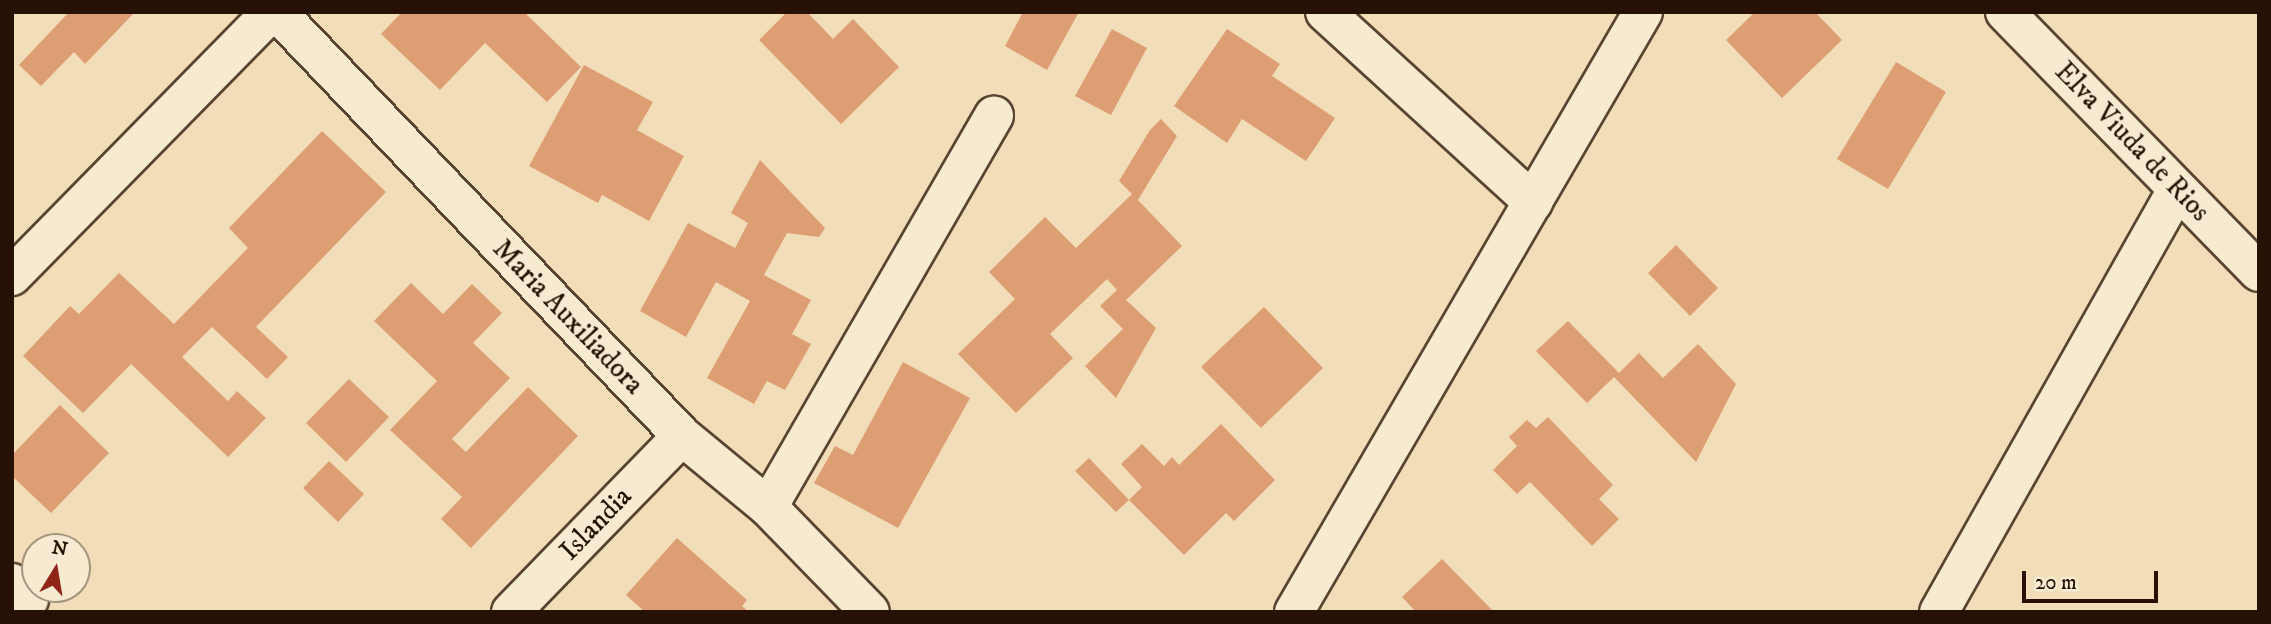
<!DOCTYPE html>
<style>
body{margin:0}
#map{position:relative;width:2271px;height:624px;overflow:hidden;background:#f1deb8;font-family:"IM FELL DW Pica",serif}
div>[style]{position:absolute}
[style*='--x']{left:calc(var(--x)*1px);top:calc(var(--y)*1px);width:calc(var(--w)*1px);rotate:calc(var(--a)*1deg)}
.building>*{inset:0;background:#dd9e74}
.roads{filter:drop-shadow(2px 0 #594431) drop-shadow(-2px 0 #594431) drop-shadow(0 2px #594431) drop-shadow(0 -2px #594431)}
.minor>*{height:38px;margin:-19px;padding:0 19px;transform-origin:19px;border-radius:19px;background:#f6ead1}
span{translate:-50% -50%;white-space:nowrap;text-align:center;line-height:1.15;-webkit-text-stroke:5px #f6ead1;paint-order:stroke}
.street-label{font-size:28px;color:#261104}
.frame{position:absolute;inset:0;border:14px solid #261104;pointer-events:none}
.north{position:absolute;left:21px;top:533px;width:70px;height:70px;box-sizing:border-box;background:#f6ead1;border:2px solid #a3937f;border-radius:50%;rotate:11deg;font-size:19px;font-weight:700;line-height:28px;text-align:center;color:#261104}
.north::after{content:'';display:block;margin:auto;width:24px;height:32px;background:#8f2418;clip-path:polygon(50% 0,100% 100%,50% 72%,0 100%)}
.scale{position:absolute;left:2022px;top:571px;width:136px;height:32px;box-sizing:border-box;border:4px solid #261104;border-top:0;padding-left:9px;font-size:21px;line-height:24px;white-space:nowrap;color:#261104;-webkit-text-stroke:5px #f6ead1;paint-order:stroke}
</style>
<div id="map">
<div class="building">
<div style="clip-path:polygon(69px 12px,135px 12px,85px 64px,74px 52px,41px 86px,19px 65px)"></div>
<div style="clip-path:polygon(402px 12px,524px 12px,581px 67px,547px 102px,485px 43px,440px 90px,381px 34px)"></div>
<div style="clip-path:polygon(787px 12px,807px 12px,833px 39px,853px 19px,899px 67px,841px 124px,759px 40px)"></div>
<div style="clip-path:polygon(1023px 12px,1079px 12px,1047px 70px,1005px 46px)"></div>
<div style="clip-path:polygon(1755px 12px,1815px 12px,1842px 40px,1782px 98px,1726px 40px)"></div>
<div style="clip-path:polygon(1112px 29px,1147px 48px,1111px 115px,1075px 96px)"></div>
<div style="clip-path:polygon(1227px 29px,1280px 64px,1272px 76px,1335px 118px,1306px 161px,1242px 119px,1227px 143px,1174px 106px)"></div>
<div style="clip-path:polygon(1896px 62px,1946px 92px,1888px 189px,1837px 159px)"></div>
<div style="clip-path:polygon(584px 65px,653px 102px,637px 130px,684px 156px,649px 221px,602px 195px,598px 203px,529px 166px)"></div>
<div style="clip-path:polygon(1161px 119px,1177px 136px,1138px 200px,1182px 246px,1126px 300px,1156px 328px,1116px 398px,1085px 366px,1123px 329px,1100px 306px,1117px 290px,1107px 279px,1050px 334px,1073px 358px,1016px 413px,958px 354px,1015px 299px,989px 272px,1045px 217px,1076px 248px,1132px 194px,1119px 181px,1150px 130px)"></div>
<div style="clip-path:polygon(322px 131px,386px 192px,256px 327px,288px 357px,267px 379px,212px 327px,182px 357px,228px 401px,237px 391px,266px 418px,228px 457px,131px 364px,83px 413px,23px 356px,70px 306px,79px 314px,119px 273px,174px 324px,248px 248px,229px 228px)"></div>
<div style="clip-path:polygon(760px 160px,825px 228px,819px 237px,787px 233px,764px 275px,811px 300px,792px 334px,811px 344px,785px 390px,767px 381px,754px 404px,707px 378px,750px 301px,716px 282px,686px 337px,640px 311px,688px 223px,735px 248px,748px 223px,731px 213px)"></div>
<div style="clip-path:polygon(1676px 245px,1718px 288px,1690px 316px,1648px 273px)"></div>
<div style="clip-path:polygon(411px 283px,443px 314px,472px 284px,502px 313px,473px 343px,510px 378px,452px 439px,466px 452px,528px 387px,578px 436px,471px 548px,441px 519px,462px 497px,390px 430px,437px 381px,374px 321px)"></div>
<div style="clip-path:polygon(1264px 307px,1323px 368px,1261px 428px,1201px 367px)"></div>
<div style="clip-path:polygon(1568px 321px,1619px 373px,1639px 353px,1663px 378px,1698px 344px,1736px 384px,1696px 462px,1614px 377px,1587px 403px,1536px 351px)"></div>
<div style="clip-path:polygon(903px 362px,970px 398px,898px 528px,814px 483px,835px 446px,853px 455px)"></div>
<div style="clip-path:polygon(349px 379px,389px 417px,346px 462px,306px 423px)"></div>
<div style="clip-path:polygon(60px 405px,109px 453px,51px 513px,12px 476px,12px 455px)"></div>
<div style="clip-path:polygon(1548px 417px,1613px 485px,1599px 499px,1619px 519px,1592px 546px,1530px 482px,1517px 494px,1493px 470px,1517px 446px,1509px 437px,1527px 420px,1536px 428px)"></div>
<div style="clip-path:polygon(1221px 424px,1275px 480px,1234px 521px,1226px 513px,1184px 555px,1129px 500px,1142px 487px,1121px 464px,1142px 444px,1164px 466px,1172px 457px,1179px 465px)"></div>
<div style="clip-path:polygon(1089px 458px,1129px 500px,1116px 512px,1075px 471px)"></div>
<div style="clip-path:polygon(329px 461px,364px 494px,338px 522px,303px 488px)"></div>
<div style="clip-path:polygon(677px 538px,747px 600px,742px 606px,749px 612px,645px 612px,626px 595px)"></div>
<div style="clip-path:polygon(1442px 559px,1494px 612px,1416px 612px,1402px 597px)"></div>
</div>
<div class="roads">
<div class="minor">
<div style="--x:277;--y:12;--w:586;--a:46.31"></div>
<div style="--x:682;--y:436;--w:112;--a:39.5"></div>
<div style="--x:768;--y:507;--w:146;--a:45.8"></div>
<div style="--x:1325;--y:12;--w:282;--a:42.4"></div>
<div style="--x:2005;--y:12;--w:363;--a:45.7"></div>
<div style="--x:12;--y:276;--w:370;--a:-45.5"></div>
<div style="--x:768;--y:507;--w:452;--a:-60"></div>
<div style="--x:12;--y:583;--w:24;--a:45"></div>
<div style="--x:511;--y:612;--w:245;--a:-45.8"></div>
<div style="--x:1294;--y:612;--w:694;--a:-59.81"></div>
<div style="--x:1939;--y:612;--w:485;--a:-60.6"></div>
</div>
</div>
<div class="street-label">
<span style="left:2132px;top:142px;rotate:46deg">Elva Viuda de Rios</span>
<span style="left:568px;top:317px;rotate:46deg">Maria Auxiliadora</span>
<span style="left:596px;top:524px;rotate:-46deg">Islandia</span>
</div>
<div class="frame"></div>
<div class="north">N</div>
<div class="scale">20 m</div>
</div>
